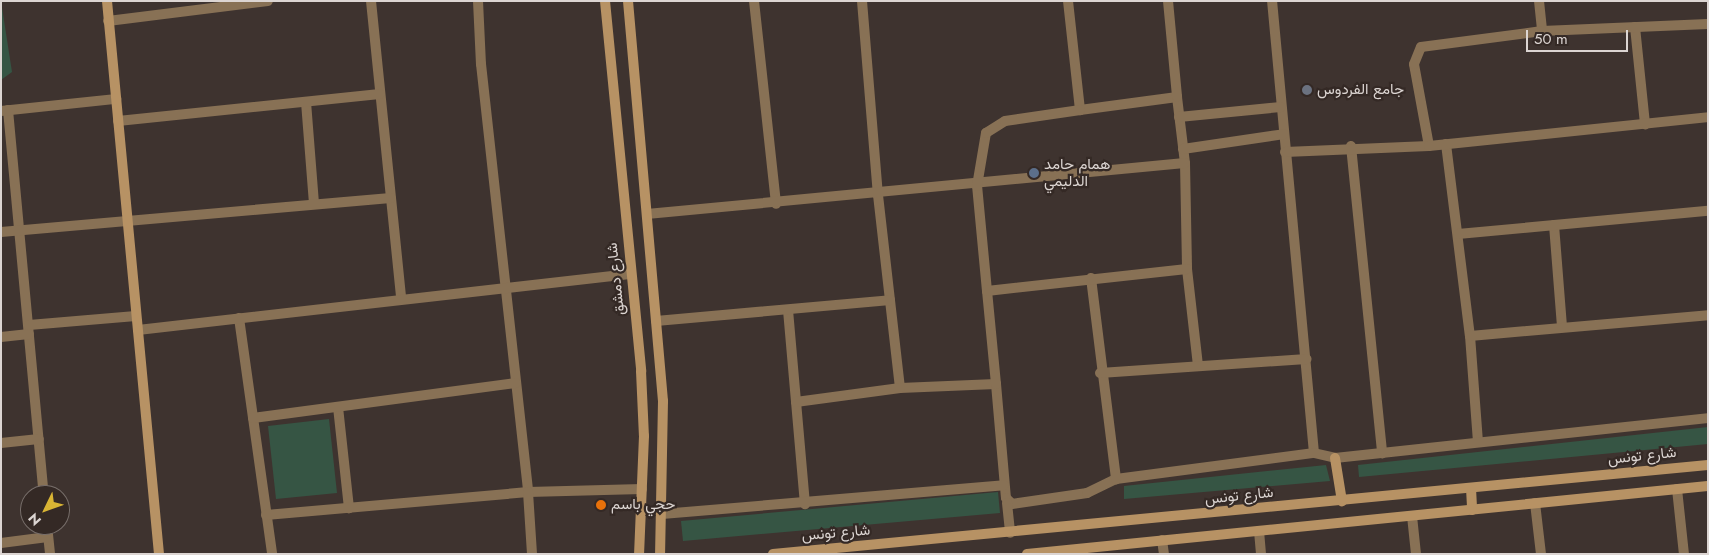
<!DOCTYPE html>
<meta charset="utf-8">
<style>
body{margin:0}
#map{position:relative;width:1709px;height:555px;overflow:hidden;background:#3e332f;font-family:Jost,Vazirmatn,sans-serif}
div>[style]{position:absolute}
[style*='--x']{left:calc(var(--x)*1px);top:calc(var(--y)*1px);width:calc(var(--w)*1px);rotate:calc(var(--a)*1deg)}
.green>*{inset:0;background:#365544}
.street>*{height:10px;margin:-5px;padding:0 5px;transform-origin:5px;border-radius:5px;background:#887155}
.secondary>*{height:10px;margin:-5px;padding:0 5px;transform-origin:5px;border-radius:5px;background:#b79264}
.dots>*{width:14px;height:14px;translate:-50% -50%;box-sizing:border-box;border:2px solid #342925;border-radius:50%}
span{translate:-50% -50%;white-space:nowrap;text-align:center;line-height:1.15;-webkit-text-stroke:4.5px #342925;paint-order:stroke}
.poi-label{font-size:15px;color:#dcd5d2}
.left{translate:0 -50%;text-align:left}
.street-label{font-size:15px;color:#dcd5d2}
.frame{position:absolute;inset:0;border:2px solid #dcd5d2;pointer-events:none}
.north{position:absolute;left:20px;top:485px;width:50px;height:50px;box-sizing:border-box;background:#342925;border:1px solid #776e6a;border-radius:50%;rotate:228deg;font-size:14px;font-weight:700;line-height:20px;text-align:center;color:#dcd5d2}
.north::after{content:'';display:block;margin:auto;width:18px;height:22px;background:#d8b434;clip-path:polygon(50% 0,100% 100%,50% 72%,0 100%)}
.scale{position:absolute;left:1526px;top:30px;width:102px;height:22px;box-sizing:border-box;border:2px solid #dcd5d2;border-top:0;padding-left:6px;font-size:15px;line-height:18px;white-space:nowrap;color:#dcd5d2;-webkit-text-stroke:4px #342925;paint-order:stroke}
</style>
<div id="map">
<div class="green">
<div style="clip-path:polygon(1px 1px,12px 72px,1px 80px)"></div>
<div style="clip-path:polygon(329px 419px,337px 493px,276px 499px,268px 426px)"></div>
<div style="clip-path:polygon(1708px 427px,1708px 444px,1359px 477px,1358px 465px)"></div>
<div style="clip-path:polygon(1326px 465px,1330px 481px,1124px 499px,1124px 486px)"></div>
<div style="clip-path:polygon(998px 492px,1000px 513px,683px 541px,681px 521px)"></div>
</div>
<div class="street">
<div style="--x:371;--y:1;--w:299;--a:84.2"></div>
<div style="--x:478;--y:1;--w:63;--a:87.3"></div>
<div style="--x:481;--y:64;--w:431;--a:83.7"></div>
<div style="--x:528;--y:492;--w:114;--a:-1.5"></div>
<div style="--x:754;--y:1;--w:204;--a:83.8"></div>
<div style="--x:862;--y:1;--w:195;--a:85.3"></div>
<div style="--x:878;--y:195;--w:194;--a:83.5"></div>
<div style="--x:900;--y:388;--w:96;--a:-2.4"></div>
<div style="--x:996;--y:384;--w:114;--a:85"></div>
<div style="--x:1006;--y:498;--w:8;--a:45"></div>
<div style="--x:1012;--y:504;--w:76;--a:-8.3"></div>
<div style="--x:1087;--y:493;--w:32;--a:-26"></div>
<div style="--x:1116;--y:479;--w:200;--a:-7.5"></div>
<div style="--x:1314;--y:453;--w:454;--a:-95.3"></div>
<div style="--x:1068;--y:1;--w:110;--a:83.7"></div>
<div style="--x:1080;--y:110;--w:98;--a:-7.6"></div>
<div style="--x:1177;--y:97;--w:66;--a:83.1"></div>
<div style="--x:1185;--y:163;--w:106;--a:88.9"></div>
<div style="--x:1187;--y:269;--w:97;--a:83.5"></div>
<div style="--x:1168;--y:1;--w:96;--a:84.6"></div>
<div style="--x:1539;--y:1;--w:30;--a:84"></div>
<div style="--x:108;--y:21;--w:161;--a:-7.1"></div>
<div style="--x:1635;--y:27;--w:98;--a:84.1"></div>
<div style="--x:306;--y:102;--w:102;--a:85.5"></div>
<div style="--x:8;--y:110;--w:387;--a:84.7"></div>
<div style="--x:1;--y:111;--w:116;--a:-6"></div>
<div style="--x:1179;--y:117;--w:102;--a:-5.6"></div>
<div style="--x:118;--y:121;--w:263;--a:-5.9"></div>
<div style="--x:1446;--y:144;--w:193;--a:82.9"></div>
<div style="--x:1351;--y:146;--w:309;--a:84.2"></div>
<div style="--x:1429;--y:146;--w:83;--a:-100.4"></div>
<div style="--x:1414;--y:64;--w:18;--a:-68"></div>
<div style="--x:1421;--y:47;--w:122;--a:-7.5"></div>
<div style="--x:1542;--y:31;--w:166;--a:-2.4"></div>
<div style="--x:1183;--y:149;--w:102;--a:-8.4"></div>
<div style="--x:1285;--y:152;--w:144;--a:-2.4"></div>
<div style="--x:1429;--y:146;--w:281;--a:-5.9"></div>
<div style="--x:647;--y:214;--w:540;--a:-5.42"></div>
<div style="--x:1554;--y:225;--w:102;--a:85.5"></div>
<div style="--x:1;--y:232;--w:391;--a:-5"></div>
<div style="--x:1458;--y:234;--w:251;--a:-5.3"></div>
<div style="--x:1091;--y:278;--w:203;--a:82.9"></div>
<div style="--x:987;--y:291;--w:105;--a:-95.4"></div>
<div style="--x:977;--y:186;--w:54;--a:-80.4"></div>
<div style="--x:986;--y:133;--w:22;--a:-32"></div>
<div style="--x:1005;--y:121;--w:76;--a:-8.3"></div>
<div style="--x:788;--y:310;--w:195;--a:85"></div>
<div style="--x:239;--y:318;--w:238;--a:82"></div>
<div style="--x:656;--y:321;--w:235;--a:-5.1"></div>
<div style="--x:29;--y:325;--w:107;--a:-4.8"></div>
<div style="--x:138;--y:330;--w:495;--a:-6.5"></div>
<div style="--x:1;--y:337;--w:28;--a:-6"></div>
<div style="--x:1100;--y:373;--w:207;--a:-3.9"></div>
<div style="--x:996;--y:384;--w:93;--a:-95.5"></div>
<div style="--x:987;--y:291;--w:201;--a:-6.3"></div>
<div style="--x:796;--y:402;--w:105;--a:-7.7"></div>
<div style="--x:338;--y:407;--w:102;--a:83.8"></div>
<div style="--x:253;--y:418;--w:265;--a:-7.6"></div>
<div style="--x:1478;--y:442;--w:106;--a:-94.3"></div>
<div style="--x:1470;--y:336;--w:239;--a:-5"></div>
<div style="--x:1;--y:443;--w:38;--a:-6"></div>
<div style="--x:1314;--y:453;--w:22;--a:13"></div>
<div style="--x:1335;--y:458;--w:375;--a:-6.1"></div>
<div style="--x:1677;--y:489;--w:65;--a:83.9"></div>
<div style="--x:1007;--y:503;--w:30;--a:84"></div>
<div style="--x:1535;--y:503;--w:51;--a:83.3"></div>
<div style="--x:662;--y:514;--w:343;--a:-4.8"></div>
<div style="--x:266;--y:515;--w:263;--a:-5"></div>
<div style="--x:528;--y:492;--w:62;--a:86.3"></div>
<div style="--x:1412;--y:516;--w:38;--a:84"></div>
<div style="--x:47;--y:525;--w:29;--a:84"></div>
<div style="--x:1259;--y:531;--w:23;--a:85"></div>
<div style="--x:1162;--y:540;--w:14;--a:82"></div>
<div style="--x:1;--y:543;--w:47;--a:-7.3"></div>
</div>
<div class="secondary">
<div style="--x:107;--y:1;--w:555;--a:84.63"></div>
<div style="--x:605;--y:1;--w:372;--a:84.4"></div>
<div style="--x:641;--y:371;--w:65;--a:87.4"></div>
<div style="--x:644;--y:436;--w:118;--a:92.4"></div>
<div style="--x:628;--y:1;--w:402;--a:85"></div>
<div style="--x:663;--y:401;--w:153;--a:91.1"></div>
<div style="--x:1335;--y:458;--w:44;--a:80.8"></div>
<div style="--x:1471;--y:488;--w:22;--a:87"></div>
<div style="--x:773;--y:554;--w:939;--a:-5.44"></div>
<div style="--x:1027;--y:554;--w:684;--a:-5.7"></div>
</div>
<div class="dots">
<div style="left:1307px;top:90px;background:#6b7280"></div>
<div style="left:1034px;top:173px;background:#5c6f8a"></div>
<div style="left:601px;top:505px;background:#e8710a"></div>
</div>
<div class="poi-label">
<span class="left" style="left:1317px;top:90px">جامع الفردوس</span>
<span class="left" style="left:1044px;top:173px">همام حامد<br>الدليمي</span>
<span class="left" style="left:611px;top:505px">حجي باسم</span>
</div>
<div class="street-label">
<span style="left:616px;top:279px;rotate:-96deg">شارع دمشق</span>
<span style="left:1642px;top:456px;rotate:-6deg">شارع تونس</span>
<span style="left:1239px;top:496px;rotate:-6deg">شارع تونس</span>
<span style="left:836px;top:533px;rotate:-5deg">شارع تونس</span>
</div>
<div class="frame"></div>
<div class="north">N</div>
<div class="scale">50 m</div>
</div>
